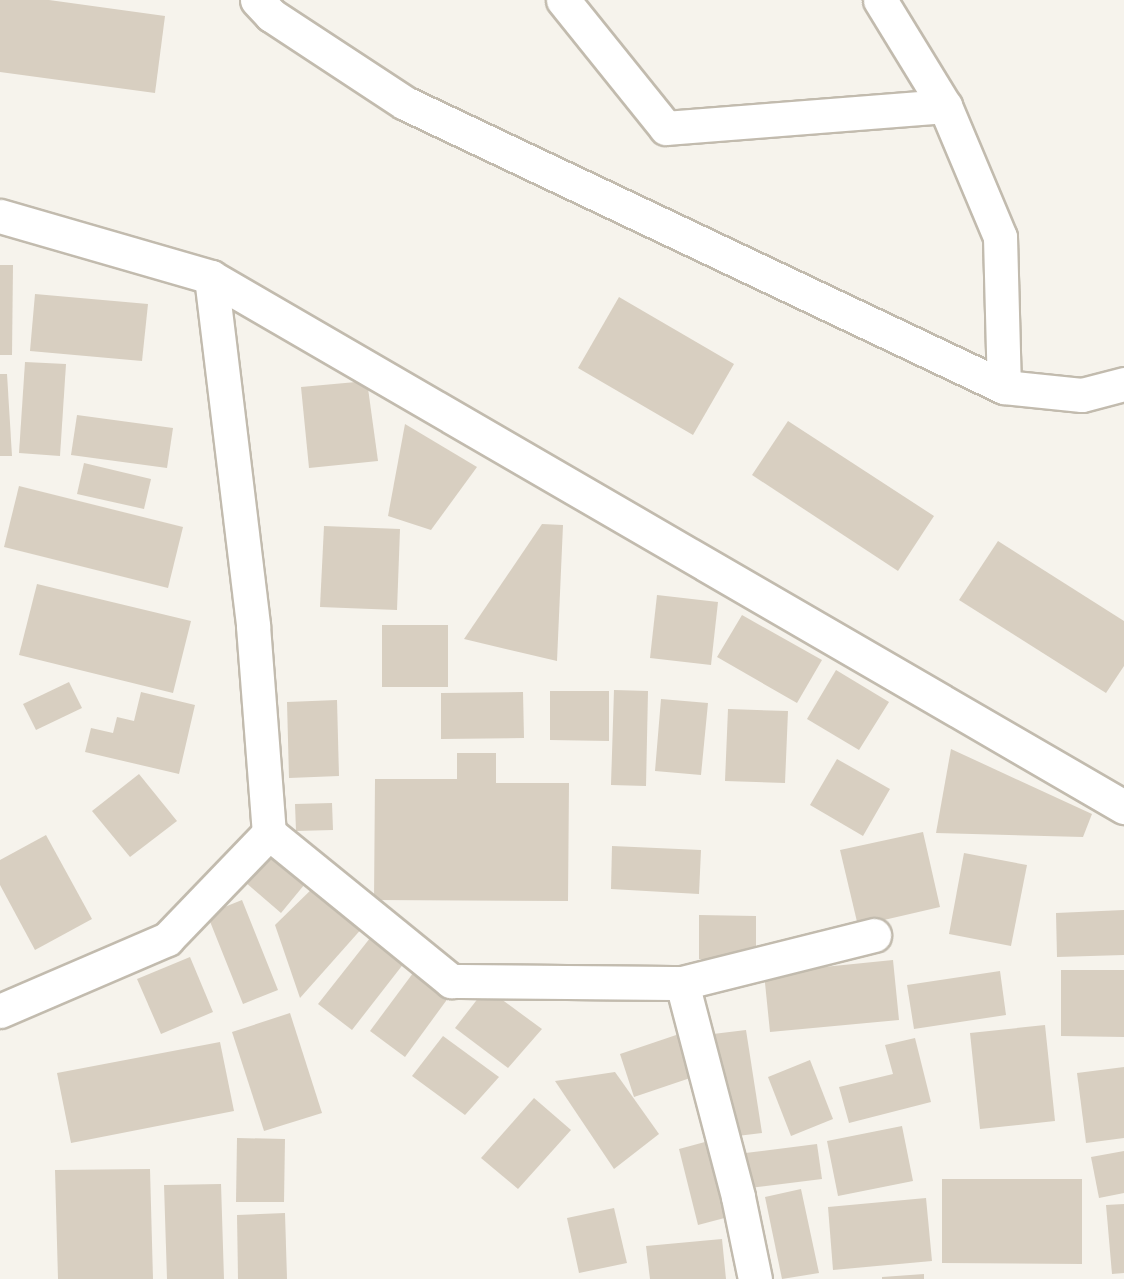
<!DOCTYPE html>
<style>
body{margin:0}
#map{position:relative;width:1124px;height:1279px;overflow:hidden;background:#f6f3ec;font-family:"DejaVu Sans",sans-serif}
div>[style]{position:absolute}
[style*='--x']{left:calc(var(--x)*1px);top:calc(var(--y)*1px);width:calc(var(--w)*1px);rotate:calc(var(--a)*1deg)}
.building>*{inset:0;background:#d8cfc1}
.roads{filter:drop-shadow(2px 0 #c2bbae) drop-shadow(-2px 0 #c2bbae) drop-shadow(0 2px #c2bbae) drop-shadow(0 -2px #c2bbae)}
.minor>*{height:33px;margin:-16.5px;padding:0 16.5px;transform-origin:16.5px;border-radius:16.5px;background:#fff}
span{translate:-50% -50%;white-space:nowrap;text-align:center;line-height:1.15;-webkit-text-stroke:5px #fff;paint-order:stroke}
</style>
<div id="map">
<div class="building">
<div style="clip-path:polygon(0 0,49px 0,165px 16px,155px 93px,0 72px)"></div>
<div style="clip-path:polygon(0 265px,13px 265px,12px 355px,0 355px)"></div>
<div style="clip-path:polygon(35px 294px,148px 304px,142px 361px,30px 351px)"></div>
<div style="clip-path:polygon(619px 297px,734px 364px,693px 435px,578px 368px)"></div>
<div style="clip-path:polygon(25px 362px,66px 364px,60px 456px,19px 453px)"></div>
<div style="clip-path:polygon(0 374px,7px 374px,12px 456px,0 456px)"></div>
<div style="clip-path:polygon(367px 381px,378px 461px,309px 468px,301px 387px)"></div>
<div style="clip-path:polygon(77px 415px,173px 428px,167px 468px,71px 455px)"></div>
<div style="clip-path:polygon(788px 421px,934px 516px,898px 571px,752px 475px)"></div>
<div style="clip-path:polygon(405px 424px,477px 467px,431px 530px,388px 516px)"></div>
<div style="clip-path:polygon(84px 463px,151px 479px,144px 509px,77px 494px)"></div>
<div style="clip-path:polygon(19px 486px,183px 527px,168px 588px,4px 547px)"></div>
<div style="clip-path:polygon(542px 524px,563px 525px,557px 661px,464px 639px)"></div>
<div style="clip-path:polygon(324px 526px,400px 529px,397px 610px,320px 607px)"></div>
<div style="clip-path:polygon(998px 541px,1124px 621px,1124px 666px,1106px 693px,959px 600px)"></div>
<div style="clip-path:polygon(37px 584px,191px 621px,173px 693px,19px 655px)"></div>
<div style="clip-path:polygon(657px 595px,718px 602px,711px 665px,650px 658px)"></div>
<div style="clip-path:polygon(742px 615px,822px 660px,797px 703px,717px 657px)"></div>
<div style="clip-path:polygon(382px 625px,448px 625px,448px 687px,382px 687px)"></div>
<div style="clip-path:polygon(836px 670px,889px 702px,859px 750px,807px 719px)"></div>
<div style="clip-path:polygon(69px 682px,82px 708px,36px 730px,23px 704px)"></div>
<div style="clip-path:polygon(614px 690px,648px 691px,646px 786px,611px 785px)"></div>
<div style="clip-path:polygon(550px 691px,609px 691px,609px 741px,550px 740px)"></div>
<div style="clip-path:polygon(141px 692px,195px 705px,179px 774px,85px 752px,91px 728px,113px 733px,117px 717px,134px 721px)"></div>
<div style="clip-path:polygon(523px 692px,524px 738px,441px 739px,441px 693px)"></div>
<div style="clip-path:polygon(661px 699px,708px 703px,701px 775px,655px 771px)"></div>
<div style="clip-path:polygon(337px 700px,339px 776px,289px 778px,287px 702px)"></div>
<div style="clip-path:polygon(728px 709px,788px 711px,785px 783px,725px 781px)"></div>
<div style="clip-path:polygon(951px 749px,1092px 814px,1083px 837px,936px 833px)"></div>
<div style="clip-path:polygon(457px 753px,496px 753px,496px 783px,569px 783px,568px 901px,374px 900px,375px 779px,457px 779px)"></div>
<div style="clip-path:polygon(837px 759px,890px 789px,863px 836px,810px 805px)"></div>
<div style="clip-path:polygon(139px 774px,177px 821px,130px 857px,92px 811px)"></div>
<div style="clip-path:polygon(332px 803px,333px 830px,296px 831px,295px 804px)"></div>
<div style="clip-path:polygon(923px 832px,940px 907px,858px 926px,840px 850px)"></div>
<div style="clip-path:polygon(46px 835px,92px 919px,35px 950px,0 885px,0 860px)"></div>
<div style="clip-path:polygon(612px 846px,701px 850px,699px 894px,611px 889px)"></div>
<div style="clip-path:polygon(274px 849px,309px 879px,281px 913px,245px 882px)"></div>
<div style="clip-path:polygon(964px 853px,1027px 865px,1011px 946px,949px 934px)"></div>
<div style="clip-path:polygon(319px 882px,364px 926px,300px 998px,275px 925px)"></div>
<div style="clip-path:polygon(242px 900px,278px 990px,243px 1004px,207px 914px)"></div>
<div style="clip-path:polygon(1124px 910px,1124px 955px,1057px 957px,1056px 913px)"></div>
<div style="clip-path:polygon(699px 915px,756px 916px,756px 960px,699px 959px)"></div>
<div style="clip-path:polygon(374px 933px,408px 958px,352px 1030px,318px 1004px)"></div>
<div style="clip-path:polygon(190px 957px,213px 1012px,161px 1034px,137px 979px)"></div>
<div style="clip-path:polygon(893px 960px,899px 1020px,770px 1032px,764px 973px)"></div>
<div style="clip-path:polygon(419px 965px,454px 990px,405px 1057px,370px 1031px)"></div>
<div style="clip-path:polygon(1061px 970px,1124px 970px,1124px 1037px,1061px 1036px)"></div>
<div style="clip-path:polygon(1000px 971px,1006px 1015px,914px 1029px,907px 985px)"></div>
<div style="clip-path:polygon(486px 988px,542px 1029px,508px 1068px,455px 1028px)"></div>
<div style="clip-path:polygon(290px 1013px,322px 1113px,264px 1131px,232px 1032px)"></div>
<div style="clip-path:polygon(1045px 1025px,1055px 1121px,980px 1129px,970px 1033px)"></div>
<div style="clip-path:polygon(746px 1030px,762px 1133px,729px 1137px,713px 1034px)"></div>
<div style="clip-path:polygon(688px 1031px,702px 1074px,634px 1097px,620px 1054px)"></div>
<div style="clip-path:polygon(443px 1036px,499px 1077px,465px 1115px,412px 1076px)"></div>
<div style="clip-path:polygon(915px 1038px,931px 1102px,849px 1123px,839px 1087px,893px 1074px,885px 1045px)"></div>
<div style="clip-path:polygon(220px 1042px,234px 1111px,71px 1143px,57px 1073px)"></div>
<div style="clip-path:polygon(810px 1060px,833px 1119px,791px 1136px,768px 1077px)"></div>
<div style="clip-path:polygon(1124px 1067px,1124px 1138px,1086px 1143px,1077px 1073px)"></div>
<div style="clip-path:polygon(615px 1072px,659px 1134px,614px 1169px,555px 1081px)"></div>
<div style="clip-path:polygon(534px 1098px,571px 1130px,518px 1189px,481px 1158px)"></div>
<div style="clip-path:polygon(902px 1126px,913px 1181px,838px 1196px,827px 1141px)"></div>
<div style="clip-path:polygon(237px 1138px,285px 1139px,284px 1202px,236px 1202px)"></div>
<div style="clip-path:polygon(716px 1139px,736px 1215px,698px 1225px,679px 1149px)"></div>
<div style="clip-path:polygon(817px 1144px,822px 1179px,741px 1189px,737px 1154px)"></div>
<div style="clip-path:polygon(1124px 1151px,1124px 1193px,1099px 1198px,1091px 1157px)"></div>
<div style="clip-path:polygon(150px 1169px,153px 1279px,58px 1279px,55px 1170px)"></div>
<div style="clip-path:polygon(942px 1179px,1082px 1179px,1082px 1264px,942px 1263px)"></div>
<div style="clip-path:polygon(221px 1184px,224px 1279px,167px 1279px,164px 1185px)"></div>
<div style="clip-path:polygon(801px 1189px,819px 1273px,782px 1279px,765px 1197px)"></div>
<div style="clip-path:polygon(926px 1198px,932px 1261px,833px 1270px,828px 1207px)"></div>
<div style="clip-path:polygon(1124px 1204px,1124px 1273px,1112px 1274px,1106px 1205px)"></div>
<div style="clip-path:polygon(614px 1208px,627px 1263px,579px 1273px,567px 1218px)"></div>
<div style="clip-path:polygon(285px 1213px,287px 1279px,238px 1279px,237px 1215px)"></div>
<div style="clip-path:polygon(722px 1239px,726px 1279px,650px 1279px,646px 1246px)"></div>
<div style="clip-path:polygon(924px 1274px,924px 1279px,882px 1279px,882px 1277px)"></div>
</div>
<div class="roads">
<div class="minor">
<div style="--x:257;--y:0;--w:21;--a:47"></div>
<div style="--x:271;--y:15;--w:160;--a:33.3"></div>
<div style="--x:405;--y:103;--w:663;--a:25.37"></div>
<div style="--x:1004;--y:387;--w:78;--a:5.9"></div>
<div style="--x:1082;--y:395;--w:43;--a:-14.7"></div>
<div style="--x:563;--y:0;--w:164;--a:51.2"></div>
<div style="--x:666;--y:128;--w:280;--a:-4.5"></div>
<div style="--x:880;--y:0;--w:124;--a:58.5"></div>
<div style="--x:945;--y:106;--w:142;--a:67.2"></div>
<div style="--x:1000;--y:237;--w:150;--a:88.5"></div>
<div style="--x:0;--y:216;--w:220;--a:16.1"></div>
<div style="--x:211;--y:277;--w:1056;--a:30.14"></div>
<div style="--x:211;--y:277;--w:352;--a:83.1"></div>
<div style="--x:253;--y:626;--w:208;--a:85.6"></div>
<div style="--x:269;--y:833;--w:235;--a:39.1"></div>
<div style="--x:451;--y:981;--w:231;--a:0.5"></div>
<div style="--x:682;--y:983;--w:198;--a:-14"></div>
<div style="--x:682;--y:983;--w:221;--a:75.3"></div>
<div style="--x:738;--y:1197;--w:84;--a:78.3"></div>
<div style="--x:0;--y:1011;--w:182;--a:-23.3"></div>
<div style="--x:167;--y:939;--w:147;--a:-46.1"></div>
</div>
</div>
</div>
